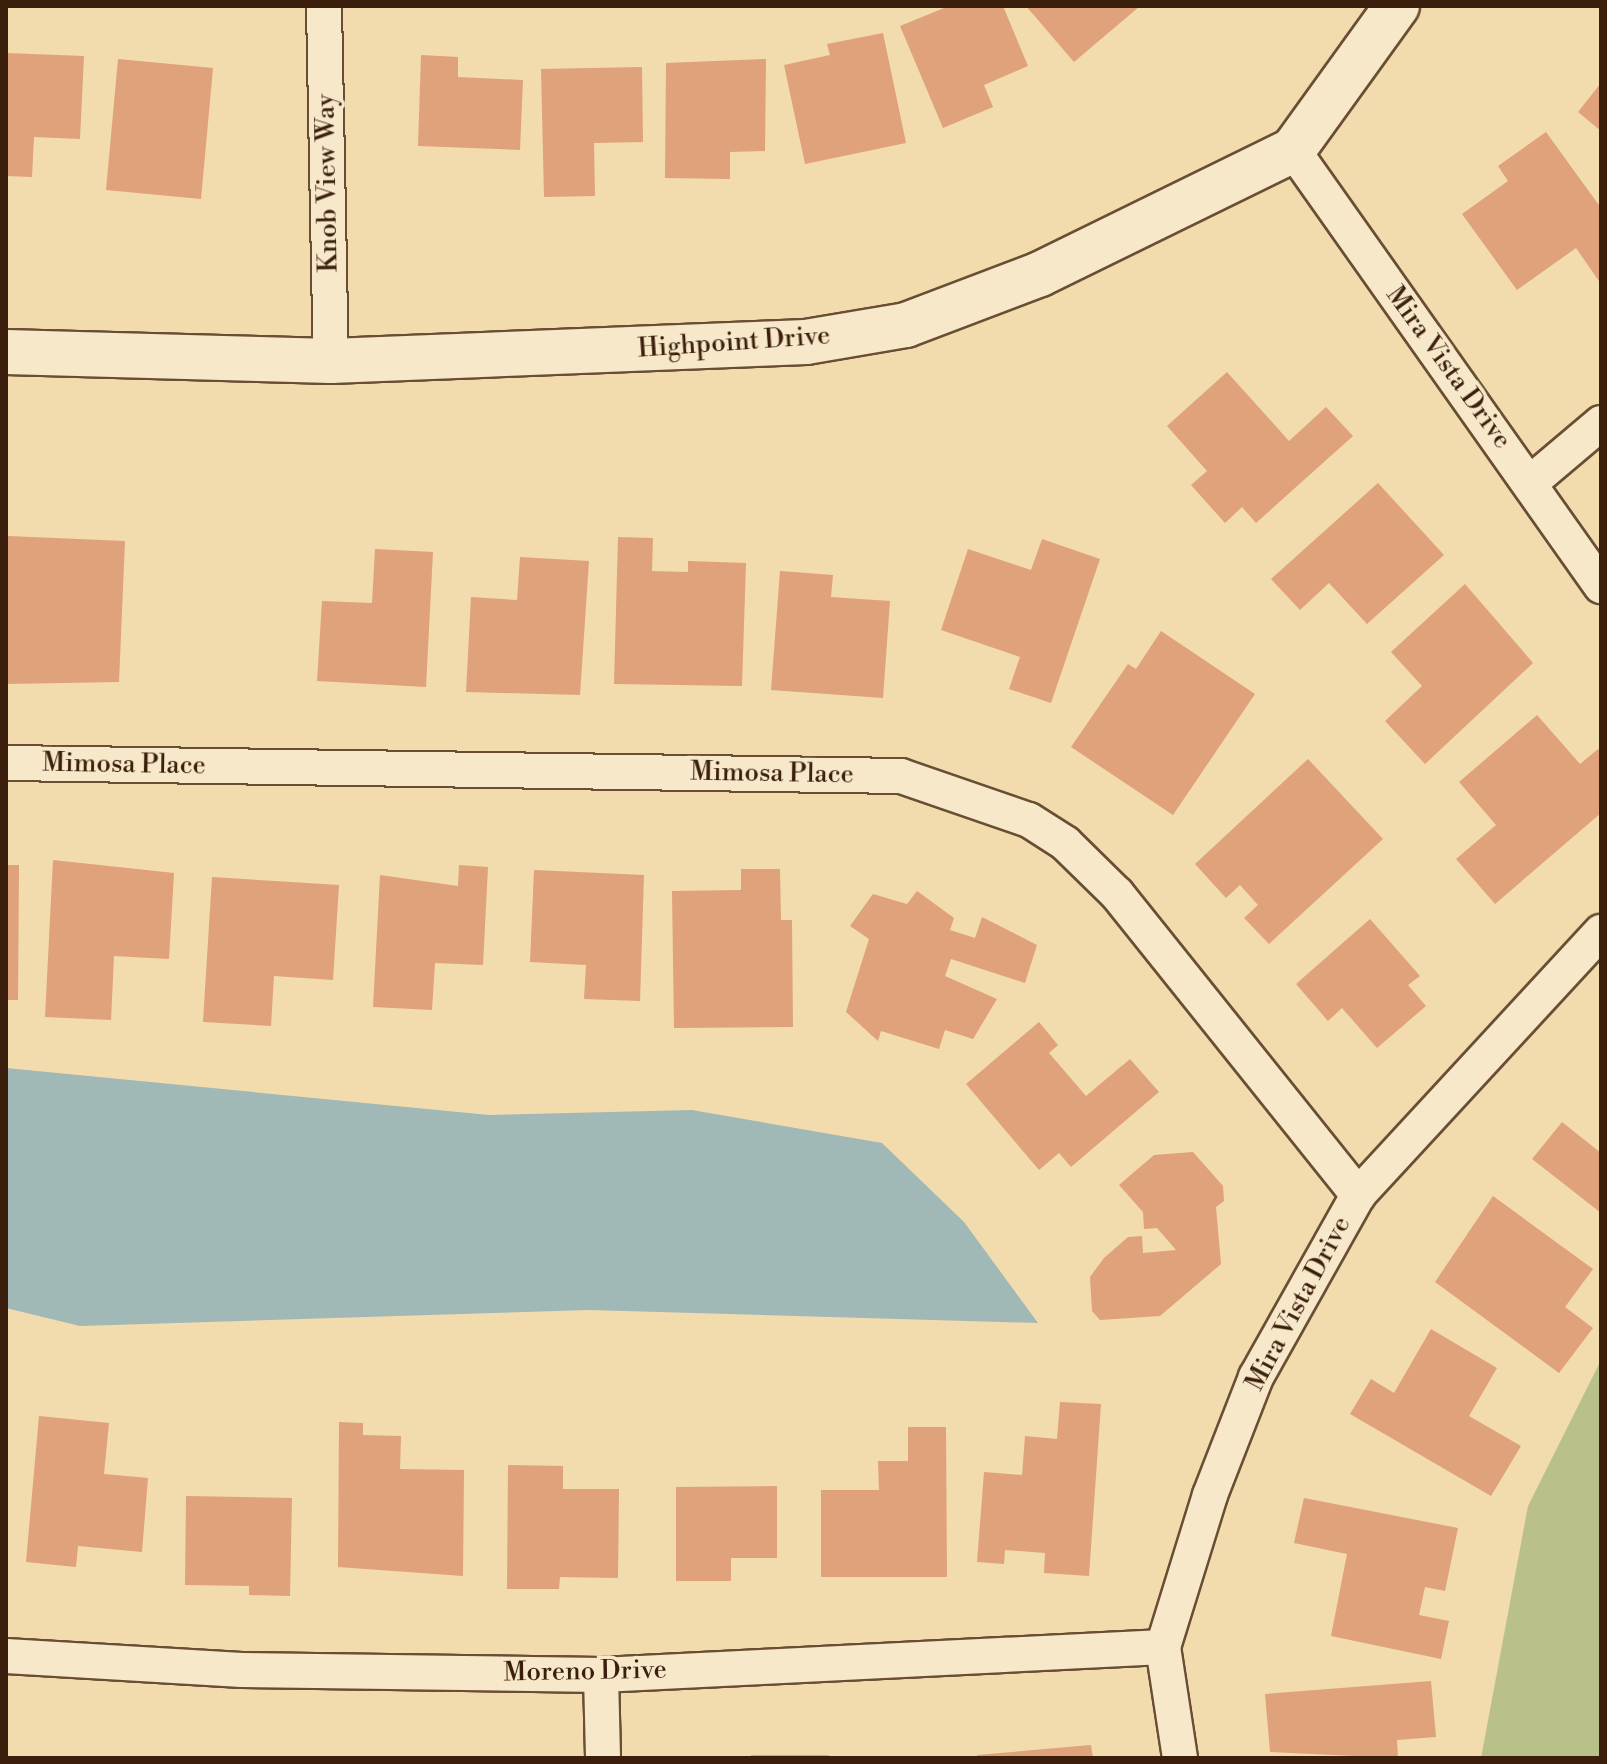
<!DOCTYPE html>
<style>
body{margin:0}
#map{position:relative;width:1607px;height:1764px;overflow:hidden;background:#f2dbad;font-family:"Libre Bodoni",serif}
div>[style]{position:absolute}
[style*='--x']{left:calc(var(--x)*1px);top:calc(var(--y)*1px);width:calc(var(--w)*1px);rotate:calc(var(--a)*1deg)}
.green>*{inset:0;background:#bac08a}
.water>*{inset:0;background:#a0b8b6}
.building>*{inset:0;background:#dfa27a}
.roads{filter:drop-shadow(2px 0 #694e34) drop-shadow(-2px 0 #694e34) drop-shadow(0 2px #694e34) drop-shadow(0 -2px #694e34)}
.street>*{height:34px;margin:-17px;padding:0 17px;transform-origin:17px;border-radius:17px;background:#f7e8ca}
.secondary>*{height:44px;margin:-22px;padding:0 22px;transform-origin:22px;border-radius:22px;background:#f7e8ca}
span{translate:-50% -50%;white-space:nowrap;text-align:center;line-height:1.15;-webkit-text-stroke:7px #f7e8ca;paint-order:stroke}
.street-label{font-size:26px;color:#3b1f0c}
.frame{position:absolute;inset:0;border:8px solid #3b1f0c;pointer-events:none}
</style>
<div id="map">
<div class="green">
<div style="clip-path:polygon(1601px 1360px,1601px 1758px,1481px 1758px,1528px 1506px)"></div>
</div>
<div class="water">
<div style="clip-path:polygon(6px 1068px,489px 1115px,692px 1110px,882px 1143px,964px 1222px,1038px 1323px,589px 1310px,80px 1326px,6px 1308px)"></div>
</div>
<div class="building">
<div style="clip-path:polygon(949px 6px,1003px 6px,1028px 66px,984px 85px,993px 107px,943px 128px,900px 26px)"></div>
<div style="clip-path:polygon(1026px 6px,1140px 6px,1074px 62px)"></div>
<div style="clip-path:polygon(883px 33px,906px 143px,805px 164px,784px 65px,830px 55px,827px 44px)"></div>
<div style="clip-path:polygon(6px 53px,84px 56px,80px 139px,34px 137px,32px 177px,6px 176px)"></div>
<div style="clip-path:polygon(421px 55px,458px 57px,458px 77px,523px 80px,520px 150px,418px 146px)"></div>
<div style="clip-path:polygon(118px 59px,213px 68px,201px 199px,106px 190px)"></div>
<div style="clip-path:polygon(766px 59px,765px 151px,730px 152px,730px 179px,665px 178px,666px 63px)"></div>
<div style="clip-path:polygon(642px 67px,643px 142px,594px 143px,595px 196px,544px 197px,541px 69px)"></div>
<div style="clip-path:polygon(1601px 83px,1601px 131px,1578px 112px)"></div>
<div style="clip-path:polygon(1546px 132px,1601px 208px,1601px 284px,1576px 248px,1517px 290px,1462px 214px,1508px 181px,1498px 166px)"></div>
<div style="clip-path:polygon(1227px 372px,1289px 441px,1326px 407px,1353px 436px,1256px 523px,1242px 507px,1225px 523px,1191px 485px,1207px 471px,1167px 426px)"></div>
<div style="clip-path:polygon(1378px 483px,1444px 555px,1367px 624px,1329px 583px,1300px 610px,1271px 579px)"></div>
<div style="clip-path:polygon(8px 536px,125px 541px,119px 682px,6px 684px)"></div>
<div style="clip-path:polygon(618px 537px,653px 538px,652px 571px,688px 572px,688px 561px,746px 563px,742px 686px,614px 684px)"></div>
<div style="clip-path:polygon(1042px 539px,1100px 559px,1051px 703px,1009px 689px,1020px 657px,941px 630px,968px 549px,1031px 570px)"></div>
<div style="clip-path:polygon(375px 549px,433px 552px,426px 687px,317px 681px,322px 601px,372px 603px)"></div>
<div style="clip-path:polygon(520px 557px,589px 561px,580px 695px,466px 692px,471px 597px,517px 600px)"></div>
<div style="clip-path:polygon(780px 571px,833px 575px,831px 597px,890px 601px,883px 698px,771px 690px)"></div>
<div style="clip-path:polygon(1465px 584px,1533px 663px,1425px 764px,1385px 721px,1422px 686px,1391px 652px)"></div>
<div style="clip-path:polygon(1161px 631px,1255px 694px,1173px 815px,1071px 747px,1128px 664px,1136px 669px)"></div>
<div style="clip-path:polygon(1537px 715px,1580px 764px,1598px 749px,1601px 753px,1601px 813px,1495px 904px,1456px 859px,1496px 825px,1459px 782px)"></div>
<div style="clip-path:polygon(1308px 759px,1383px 839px,1269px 944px,1244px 918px,1258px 905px,1240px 885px,1226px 898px,1195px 864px)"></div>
<div style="clip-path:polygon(53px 860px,174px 873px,169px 959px,114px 956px,111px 1020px,45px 1017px)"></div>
<div style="clip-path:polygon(6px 865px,19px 865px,18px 1000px,6px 1000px)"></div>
<div style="clip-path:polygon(459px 865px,488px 867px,483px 965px,435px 963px,432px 1010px,373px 1007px,380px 875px,458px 886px)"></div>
<div style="clip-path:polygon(741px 869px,780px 869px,781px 920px,792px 920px,793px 1027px,674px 1028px,672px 891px,741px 890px)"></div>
<div style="clip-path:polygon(534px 870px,644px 875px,640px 1001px,584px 999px,586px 965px,530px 962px)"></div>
<div style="clip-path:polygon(212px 877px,339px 885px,333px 980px,274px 976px,271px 1026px,203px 1022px)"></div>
<div style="clip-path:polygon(917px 891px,954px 918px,950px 930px,975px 938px,982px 917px,1037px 945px,1025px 983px,951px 959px,945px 976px,997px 999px,973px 1039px,945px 1030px,939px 1049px,881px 1031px,878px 1041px,846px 1012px,869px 939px,850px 926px,873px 894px,907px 904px)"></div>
<div style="clip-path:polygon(1370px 919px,1420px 976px,1408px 985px,1426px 1006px,1377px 1048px,1342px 1008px,1328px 1021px,1296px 984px)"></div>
<div style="clip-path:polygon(1039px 1022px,1058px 1045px,1049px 1053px,1086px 1096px,1130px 1059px,1159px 1092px,1071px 1167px,1059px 1153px,1039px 1170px,966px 1084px)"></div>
<div style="clip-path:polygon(1562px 1122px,1601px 1153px,1601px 1213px,1532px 1159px)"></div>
<div style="clip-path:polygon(1193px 1152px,1223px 1186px,1224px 1201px,1216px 1207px,1221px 1264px,1160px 1316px,1100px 1320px,1092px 1311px,1090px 1277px,1104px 1258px,1128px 1237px,1142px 1236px,1143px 1253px,1176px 1250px,1157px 1228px,1144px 1229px,1143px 1212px,1119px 1185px,1154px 1155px)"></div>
<div style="clip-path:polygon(1493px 1196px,1593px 1269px,1565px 1307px,1593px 1328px,1559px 1373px,1435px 1282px)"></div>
<div style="clip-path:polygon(1431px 1329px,1497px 1368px,1469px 1416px,1521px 1446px,1491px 1496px,1350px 1414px,1371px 1379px,1394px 1393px)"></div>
<div style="clip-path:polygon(1060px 1402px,1101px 1404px,1089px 1576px,1044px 1573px,1045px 1553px,1005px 1550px,1004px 1564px,977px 1562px,984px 1472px,1022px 1475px,1025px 1436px,1057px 1439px)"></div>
<div style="clip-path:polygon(39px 1416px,109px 1423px,104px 1474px,148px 1478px,142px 1552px,78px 1546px,76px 1567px,26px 1562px)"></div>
<div style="clip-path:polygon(339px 1422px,363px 1423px,363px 1435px,401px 1436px,400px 1469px,464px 1470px,463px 1576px,338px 1567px)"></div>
<div style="clip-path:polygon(908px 1427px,946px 1427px,947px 1577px,821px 1577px,821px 1490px,879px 1490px,878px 1461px,908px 1461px)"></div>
<div style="clip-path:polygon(508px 1465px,563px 1466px,563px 1489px,619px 1489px,618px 1578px,560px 1577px,559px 1589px,507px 1589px)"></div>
<div style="clip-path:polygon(777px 1486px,777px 1558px,731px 1558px,731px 1581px,676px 1581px,676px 1487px)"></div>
<div style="clip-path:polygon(186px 1496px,292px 1498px,290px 1596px,249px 1595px,249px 1586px,185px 1585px)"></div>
<div style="clip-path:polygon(1304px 1498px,1458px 1528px,1445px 1591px,1425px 1587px,1419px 1615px,1449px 1621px,1441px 1659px,1331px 1636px,1347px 1554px,1294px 1543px)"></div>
<div style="clip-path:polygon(1431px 1681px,1436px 1737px,1397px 1740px,1398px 1758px,1270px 1752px,1265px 1694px)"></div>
<div style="clip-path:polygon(1091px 1745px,1093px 1758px,977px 1758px,977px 1755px)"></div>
<div style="clip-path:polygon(751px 1755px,829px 1755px,829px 1758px,751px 1758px)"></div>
</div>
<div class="roads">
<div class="street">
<div style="--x:324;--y:6;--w:355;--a:88.9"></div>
<div style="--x:1293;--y:150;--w:534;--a:54.76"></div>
<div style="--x:1530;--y:483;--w:93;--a:-40.2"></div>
<div style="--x:6;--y:763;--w:895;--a:0.83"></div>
<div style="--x:901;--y:776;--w:135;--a:19"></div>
<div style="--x:1029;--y:820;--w:43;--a:32.6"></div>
<div style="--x:1065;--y:843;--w:73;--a:44.4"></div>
<div style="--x:1117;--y:894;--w:386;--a:51.3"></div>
<div style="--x:6;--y:1656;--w:236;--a:3.4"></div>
<div style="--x:242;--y:1670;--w:359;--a:0.8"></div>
<div style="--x:601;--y:1675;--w:563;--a:-2.85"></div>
<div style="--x:601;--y:1675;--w:83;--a:88.6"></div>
<div style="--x:1180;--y:1758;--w:112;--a:-98.7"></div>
<div style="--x:1163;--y:1647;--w:159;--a:-72.8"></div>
<div style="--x:1210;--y:1495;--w:127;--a:-68.7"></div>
<div style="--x:1256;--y:1377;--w:209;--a:-60.7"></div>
<div style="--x:1358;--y:1195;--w:358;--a:-47.3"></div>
</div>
<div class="secondary">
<div style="--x:6;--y:352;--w:325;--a:1.6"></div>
<div style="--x:331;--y:361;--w:475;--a:-2.3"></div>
<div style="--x:806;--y:342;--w:101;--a:-9.6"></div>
<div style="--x:906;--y:325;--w:143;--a:-20.8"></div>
<div style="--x:1040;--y:274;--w:282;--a:-26.1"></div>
<div style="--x:1293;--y:150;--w:178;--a:-54.2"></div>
</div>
</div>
<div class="street-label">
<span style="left:328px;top:183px;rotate:-91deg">Knob View Way</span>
<span style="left:734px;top:343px;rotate:-4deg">Highpoint Drive</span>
<span style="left:1448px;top:368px;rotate:54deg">Mira Vista Drive</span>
<span style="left:124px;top:765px;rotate:1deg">Mimosa Place</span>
<span style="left:772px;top:774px;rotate:1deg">Mimosa Place</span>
<span style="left:1299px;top:1304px;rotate:-62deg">Mira Vista Drive</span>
<span style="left:585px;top:1672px;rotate:-1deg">Moreno Drive</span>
</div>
<div class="frame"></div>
</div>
